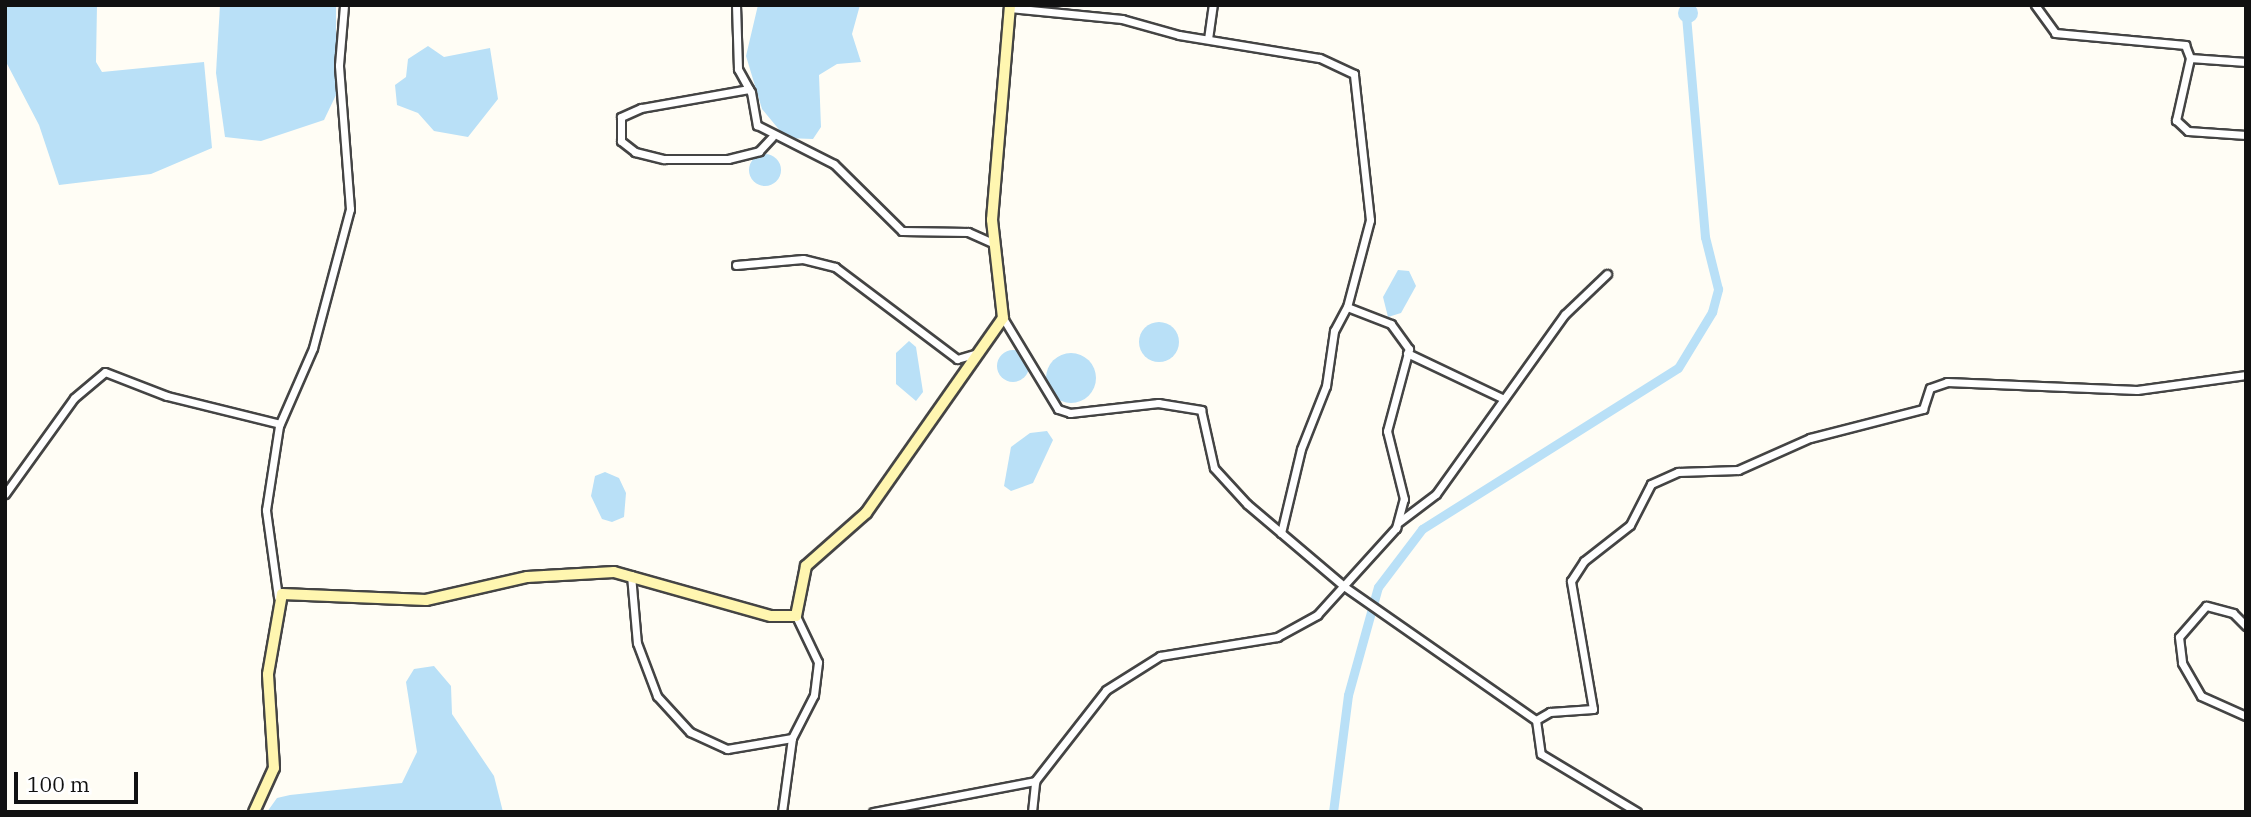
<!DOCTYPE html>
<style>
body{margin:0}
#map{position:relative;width:2251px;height:817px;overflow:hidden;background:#fffdf5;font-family:"IBM Plex Serif",serif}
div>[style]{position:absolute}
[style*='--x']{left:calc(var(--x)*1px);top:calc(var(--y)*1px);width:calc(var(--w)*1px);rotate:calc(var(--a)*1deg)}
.water>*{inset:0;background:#b9e0f7}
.round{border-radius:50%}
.canal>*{height:9px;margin:-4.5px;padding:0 4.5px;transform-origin:4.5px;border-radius:4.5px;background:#b9e0f7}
.roads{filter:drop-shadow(2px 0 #444) drop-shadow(-2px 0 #444) drop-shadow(0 2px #444) drop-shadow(0 -2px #444)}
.street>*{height:7px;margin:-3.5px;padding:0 3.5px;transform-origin:3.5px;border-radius:3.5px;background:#fff}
.secondary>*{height:10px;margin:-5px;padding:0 5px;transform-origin:5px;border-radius:5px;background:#fff6b0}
span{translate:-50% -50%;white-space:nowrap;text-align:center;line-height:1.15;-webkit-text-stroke:7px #fff;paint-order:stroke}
.frame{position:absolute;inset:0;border:7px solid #111;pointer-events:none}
.scale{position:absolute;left:14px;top:772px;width:124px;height:32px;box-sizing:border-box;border:4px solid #111;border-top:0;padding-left:9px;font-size:21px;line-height:24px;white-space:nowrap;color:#111;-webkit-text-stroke:5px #fff;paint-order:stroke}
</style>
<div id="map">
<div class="water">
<div class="round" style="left:1678px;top:3px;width:20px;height:20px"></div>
<div style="clip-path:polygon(5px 5px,97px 5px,96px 62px,102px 72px,204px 62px,212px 148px,151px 174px,59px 185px,39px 125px,5px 60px)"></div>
<div style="clip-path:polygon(220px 5px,336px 5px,336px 95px,324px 120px,261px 141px,225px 137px,216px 73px)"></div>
<div style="clip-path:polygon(758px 5px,860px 5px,852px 34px,861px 62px,837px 64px,819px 75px,821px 127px,813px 139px,786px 138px,762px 109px,746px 56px)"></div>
<div style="clip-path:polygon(428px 46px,444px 57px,490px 48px,498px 99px,468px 137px,434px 131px,418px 113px,397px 105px,395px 85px,406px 77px,408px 59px)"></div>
<div class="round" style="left:749px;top:154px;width:32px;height:32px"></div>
<div style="clip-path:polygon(1398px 270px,1409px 271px,1416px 286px,1401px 313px,1388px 317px,1383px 297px)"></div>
<div class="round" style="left:1139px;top:322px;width:40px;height:40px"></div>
<div style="clip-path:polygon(909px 341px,916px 347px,923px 392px,916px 401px,896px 384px,896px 353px)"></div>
<div class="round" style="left:997px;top:350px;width:32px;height:32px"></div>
<div class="round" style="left:1046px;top:353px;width:50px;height:50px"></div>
<div style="clip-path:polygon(1047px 431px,1053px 440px,1033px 483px,1011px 491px,1004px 486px,1011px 447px,1030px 433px)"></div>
<div style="clip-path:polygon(605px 472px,619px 478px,626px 493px,624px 517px,612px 522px,602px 519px,591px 496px,595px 476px)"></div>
<div style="clip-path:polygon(434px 666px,451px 686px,452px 714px,494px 776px,503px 812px,267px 812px,277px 798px,290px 795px,402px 783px,417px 752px,406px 682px,414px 669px)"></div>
</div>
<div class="canal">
<div style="--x:1333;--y:812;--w:118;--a:-82.7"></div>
<div style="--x:1348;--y:695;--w:112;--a:-74.5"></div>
<div style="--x:1378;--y:587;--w:73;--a:-52.8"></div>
<div style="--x:1422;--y:529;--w:302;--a:-32.2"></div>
<div style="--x:1678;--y:368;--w:66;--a:-58.7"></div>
<div style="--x:1712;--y:312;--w:24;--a:-75"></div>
<div style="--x:1718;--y:289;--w:54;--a:-104"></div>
<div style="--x:1705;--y:237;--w:233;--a:-94.9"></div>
</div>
<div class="roads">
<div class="street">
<div style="--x:736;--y:5;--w:64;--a:88.2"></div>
<div style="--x:738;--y:69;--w:26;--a:61"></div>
<div style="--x:751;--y:92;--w:34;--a:80"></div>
<div style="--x:757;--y:125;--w:86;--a:26.9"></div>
<div style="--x:834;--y:164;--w:95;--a:44.6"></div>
<div style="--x:902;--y:231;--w:66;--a:0.9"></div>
<div style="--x:968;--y:232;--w:27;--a:24"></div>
<div style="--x:2035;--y:5;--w:34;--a:54"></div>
<div style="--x:2055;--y:33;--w:131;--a:5.3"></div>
<div style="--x:2185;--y:45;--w:14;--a:69"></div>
<div style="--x:2190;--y:58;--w:64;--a:102.7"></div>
<div style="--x:2176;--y:120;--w:16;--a:43"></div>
<div style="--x:2188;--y:131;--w:58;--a:3.9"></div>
<div style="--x:1208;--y:39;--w:34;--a:-82"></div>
<div style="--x:2190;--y:58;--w:56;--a:4.1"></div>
<div style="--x:749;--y:89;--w:110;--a:170"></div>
<div style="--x:641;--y:108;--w:22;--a:156"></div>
<div style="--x:621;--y:117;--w:24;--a:90"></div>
<div style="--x:621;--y:141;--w:18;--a:38"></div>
<div style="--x:635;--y:152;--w:30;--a:14"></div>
<div style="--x:664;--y:159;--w:64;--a:0"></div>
<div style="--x:728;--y:159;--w:32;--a:-14"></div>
<div style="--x:759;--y:151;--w:19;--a:-47"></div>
<div style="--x:736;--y:265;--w:67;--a:-5.1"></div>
<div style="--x:803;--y:259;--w:33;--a:14"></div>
<div style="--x:835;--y:267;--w:153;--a:37"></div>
<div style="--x:957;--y:359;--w:22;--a:-16"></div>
<div style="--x:1003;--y:318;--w:106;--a:58.9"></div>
<div style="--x:1058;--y:409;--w:13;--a:18"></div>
<div style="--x:1070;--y:413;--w:89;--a:-6.5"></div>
<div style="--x:1158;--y:403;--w:44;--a:9.2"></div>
<div style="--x:1201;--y:410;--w:59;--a:77.4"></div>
<div style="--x:1214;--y:468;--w:49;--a:47.5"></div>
<div style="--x:1247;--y:504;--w:128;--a:40.3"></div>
<div style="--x:1345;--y:587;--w:233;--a:34.9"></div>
<div style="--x:1536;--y:720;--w:34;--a:82"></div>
<div style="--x:1541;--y:754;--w:112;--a:31.1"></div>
<div style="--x:1407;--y:353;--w:107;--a:25.4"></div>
<div style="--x:5;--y:494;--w:118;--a:-54.3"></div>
<div style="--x:74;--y:398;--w:40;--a:-40"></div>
<div style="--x:105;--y:372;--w:66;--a:21.2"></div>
<div style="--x:167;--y:396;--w:116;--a:13.9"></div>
<div style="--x:1399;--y:522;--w:46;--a:-37.1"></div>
<div style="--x:1436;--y:494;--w:221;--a:-54.4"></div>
<div style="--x:1565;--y:314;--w:58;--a:-43.6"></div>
<div style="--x:1281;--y:533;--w:86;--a:-76.6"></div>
<div style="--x:1301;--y:449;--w:68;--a:-68.4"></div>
<div style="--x:1326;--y:386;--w:56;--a:-81.7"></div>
<div style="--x:1334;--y:331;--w:27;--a:-62"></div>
<div style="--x:631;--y:575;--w:68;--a:85"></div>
<div style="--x:637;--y:643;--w:57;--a:69.3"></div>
<div style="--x:657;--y:696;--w:49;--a:47.5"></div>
<div style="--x:690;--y:732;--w:41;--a:24.7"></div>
<div style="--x:727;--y:749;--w:66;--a:-9.6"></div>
<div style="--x:278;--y:597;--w:88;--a:-97.9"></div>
<div style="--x:266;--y:510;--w:85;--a:-81.2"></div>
<div style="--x:279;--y:426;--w:85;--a:-66.4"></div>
<div style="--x:313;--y:348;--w:144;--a:-75.1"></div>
<div style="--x:350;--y:209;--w:144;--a:-94.4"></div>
<div style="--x:339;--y:65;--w:60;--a:-85.2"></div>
<div style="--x:2246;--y:626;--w:18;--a:-135"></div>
<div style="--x:2233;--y:613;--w:28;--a:-165"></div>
<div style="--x:2206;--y:606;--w:41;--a:131.1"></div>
<div style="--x:2179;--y:637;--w:26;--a:83"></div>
<div style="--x:2182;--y:663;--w:38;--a:60"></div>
<div style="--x:2201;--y:696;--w:49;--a:24"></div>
<div style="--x:1536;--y:720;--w:16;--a:-30"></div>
<div style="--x:1550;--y:712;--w:43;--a:-4"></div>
<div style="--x:1593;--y:709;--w:130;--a:-99.8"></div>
<div style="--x:1571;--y:581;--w:24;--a:-57"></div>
<div style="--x:1584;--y:561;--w:58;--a:-38"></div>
<div style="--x:1630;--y:525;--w:46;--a:-62.9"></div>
<div style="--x:1651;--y:484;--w:30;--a:-24"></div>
<div style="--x:1678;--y:472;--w:60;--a:-1.9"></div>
<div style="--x:1738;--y:470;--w:79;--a:-24"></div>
<div style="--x:1810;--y:438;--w:117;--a:-14.4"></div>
<div style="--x:1923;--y:409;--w:22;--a:-72"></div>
<div style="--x:1930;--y:388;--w:18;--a:-19"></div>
<div style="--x:1947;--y:382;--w:190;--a:2.4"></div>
<div style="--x:2137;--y:390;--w:110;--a:-7.8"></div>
<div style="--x:782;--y:812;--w:75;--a:-82.3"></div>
<div style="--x:792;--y:738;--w:48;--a:-62.9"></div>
<div style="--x:814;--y:695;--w:33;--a:-83"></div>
<div style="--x:818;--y:662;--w:51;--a:-115.6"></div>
<div style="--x:873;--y:812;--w:165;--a:-10.8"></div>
<div style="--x:1035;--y:781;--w:115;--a:-52"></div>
<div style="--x:1106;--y:690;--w:64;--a:-32.2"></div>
<div style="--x:1160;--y:656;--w:119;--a:-9.2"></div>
<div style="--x:1277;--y:637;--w:46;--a:-28.8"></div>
<div style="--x:1317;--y:615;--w:118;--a:-47.8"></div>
<div style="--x:1396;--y:528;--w:30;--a:-75"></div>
<div style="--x:1404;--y:499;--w:70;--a:-104"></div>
<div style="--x:1387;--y:431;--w:85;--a:-75"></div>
<div style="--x:1409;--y:349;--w:31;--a:-126"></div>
<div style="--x:1391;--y:324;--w:47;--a:-158.9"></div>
<div style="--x:1347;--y:307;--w:90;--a:-75.2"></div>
<div style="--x:1370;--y:220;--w:147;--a:-96.3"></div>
<div style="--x:1354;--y:74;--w:38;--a:-155"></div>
<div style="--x:1319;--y:58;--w:142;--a:-170.7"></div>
<div style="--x:1179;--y:35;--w:59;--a:-164.3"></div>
<div style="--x:1122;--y:19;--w:113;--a:-174.4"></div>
<div style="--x:1032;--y:812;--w:31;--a:-84"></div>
</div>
<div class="secondary">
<div style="--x:254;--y:812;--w:48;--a:-65.6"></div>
<div style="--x:274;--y:768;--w:94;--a:-93.7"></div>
<div style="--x:268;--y:674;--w:81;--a:-80.1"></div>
<div style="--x:282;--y:594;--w:144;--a:2.4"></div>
<div style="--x:426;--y:600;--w:104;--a:-12.8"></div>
<div style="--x:527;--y:577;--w:87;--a:-3.3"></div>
<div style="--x:614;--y:572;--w:163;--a:15.7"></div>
<div style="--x:771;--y:616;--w:25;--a:0"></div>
<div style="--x:796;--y:616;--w:51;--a:-78.7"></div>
<div style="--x:806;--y:566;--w:80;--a:-41.5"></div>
<div style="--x:866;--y:513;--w:238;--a:-54.9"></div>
<div style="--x:1003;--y:318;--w:99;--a:-96.4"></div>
<div style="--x:992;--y:220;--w:216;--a:-85.2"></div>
</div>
</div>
<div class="frame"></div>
<div class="scale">100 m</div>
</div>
